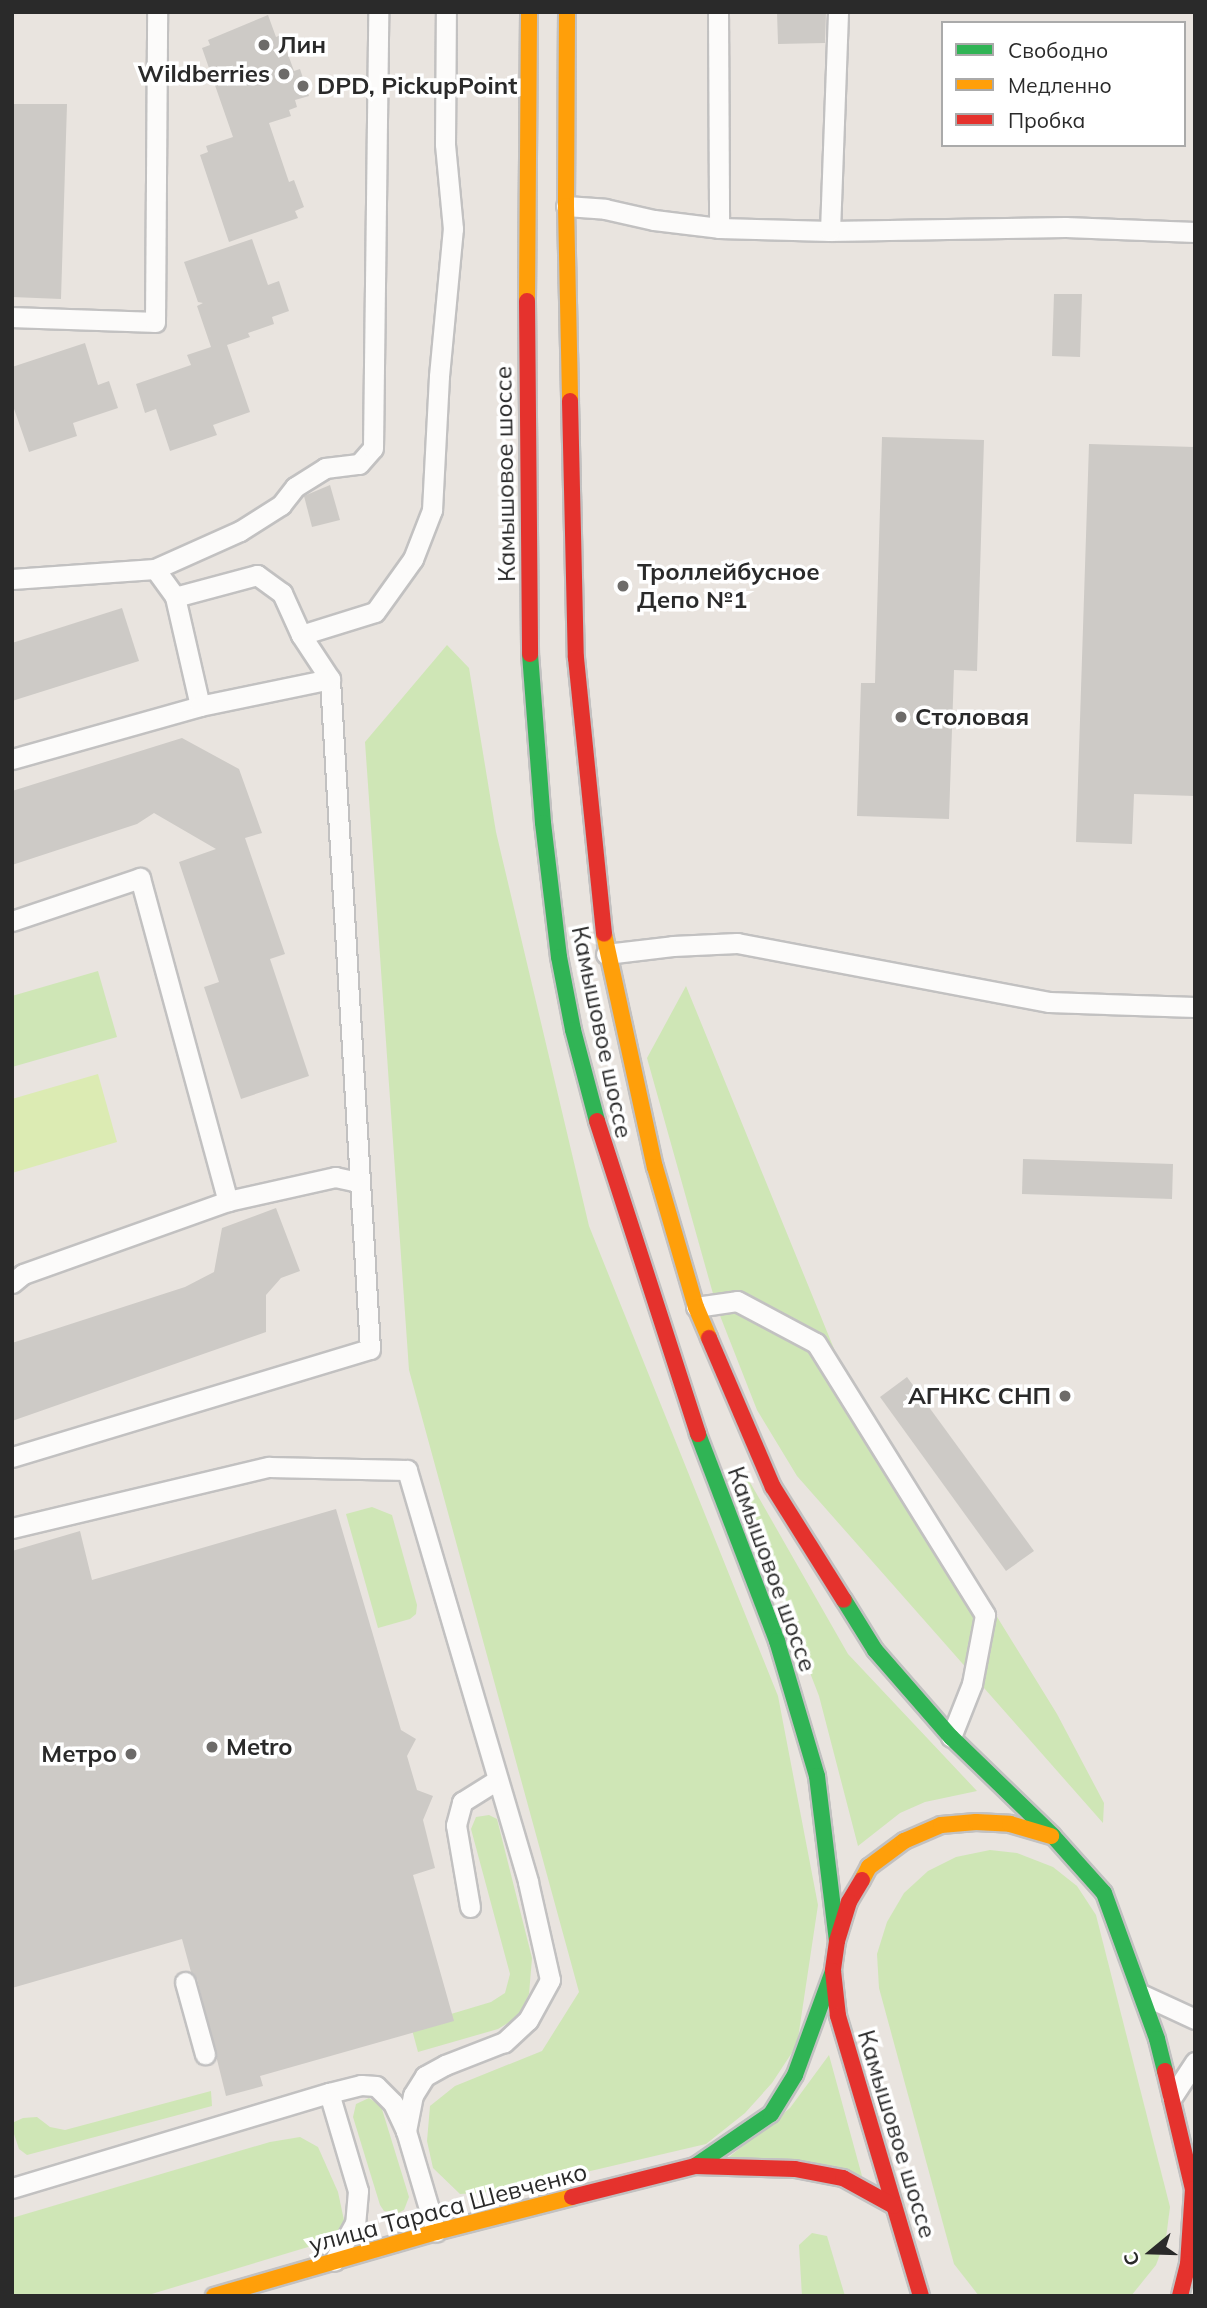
<!DOCTYPE html>
<meta charset="utf-8">
<style>
body{margin:0}
#map{position:relative;width:1207px;height:2308px;overflow:hidden;background:#e9e4df;font-family:Mulish,sans-serif}
div>[style]{position:absolute}
[style*='--x']{left:calc(var(--x)*1px);top:calc(var(--y)*1px);width:calc(var(--w)*1px);rotate:calc(var(--a)*1deg)}
.green>*{inset:0;background:#cfe6b6}
.pitch>*{inset:0;background:#dcebb3}
.building>*{inset:0;background:#cdcac6}
.roads{filter:drop-shadow(2px 0 #c2c1c1) drop-shadow(-2px 0 #c2c1c1) drop-shadow(0 2px #c2c1c1) drop-shadow(0 -2px #c2c1c1)}
.lane>*{height:19px;margin:-9.5px;padding:0 9.5px;transform-origin:9.5px;border-radius:9.5px;background:#fcfbfa}
.fast>*{height:16px;margin:-8px;padding:0 8px;transform-origin:8px;border-radius:8px;background:#30b455}
.slow>*{height:16px;margin:-8px;padding:0 8px;transform-origin:8px;border-radius:8px;background:#ff9f0a}
.jam>*{height:16px;margin:-8px;padding:0 8px;transform-origin:8px;border-radius:8px;background:#e5322d}
.dots>*{width:19px;height:19px;translate:-50% -50%;box-sizing:border-box;border:4px solid #fff;border-radius:50%}
span{translate:-50% -50%;white-space:nowrap;text-align:center;line-height:1.15;-webkit-text-stroke:7px #fff;paint-order:stroke}
.poi-label{font-size:24px;color:#2a2a2a;font-weight:700}
.left{translate:0 -50%;text-align:left}
.right{translate:-100% -50%;text-align:right}
.street-label{font-size:24px;color:#2a2a2a}
.frame{position:absolute;inset:0;border:14px solid #2a2a2a;pointer-events:none}
.legend{position:absolute;left:941px;top:21px;width:245px;height:126px;box-sizing:border-box;background:#fff;border:2px solid #aaa;margin:0;padding:9px 12px;list-style:none;font-size:21px;color:#2a2a2a}
.legend li{display:flex;align-items:center;gap:14px;height:35px}
.legend b{width:35px;border:2px solid #aaa}
.north{position:absolute;left:1116px;top:2217px;width:70px;height:70px;-webkit-text-stroke:5px #fff;paint-order:stroke;rotate:251deg;font-size:19px;font-weight:700;line-height:28px;text-align:center;color:#2a2a2a}
.north::after{content:'';display:block;margin:auto;width:24px;height:32px;background:#2a2a2a;clip-path:polygon(50% 0,100% 100%,50% 72%,0 100%)}
</style>
<div id="map">
<div class="green">
<div style="clip-path:polygon(447px 645px,469px 668px,496px 832px,589px 1226px,778px 1696px,818px 1905px,797px 2045px,772px 2083px,745px 2113px,706px 2144px,505px 2191px,460px 2194px,433px 2168px,427px 2141px,430px 2106px,455px 2086px,542px 2051px,579px 1992px,409px 1370px,365px 742px)"></div>
<div style="clip-path:polygon(98px 971px,117px 1037px,12px 1067px,12px 996px)"></div>
<div style="clip-path:polygon(686px 986px,839px 1361px,1057px 1714px,1104px 1803px,1103px 1823px,797px 1476px,757px 1410px,717px 1308px,647px 1058px)"></div>
<div style="clip-path:polygon(747px 1477px,848px 1654px,977px 1791px,925px 1802px,900px 1813px,858px 1846px,819px 1696px,736px 1482px)"></div>
<div style="clip-path:polygon(372px 1507px,392px 1515px,417px 1605px,416px 1614px,410px 1619px,378px 1628px,346px 1514px)"></div>
<div style="clip-path:polygon(489px 1815px,497px 1819px,532px 1958px,529px 1994px,518px 2017px,498px 2029px,418px 2052px,411px 2026px,491px 2002px,505px 1993px,510px 1974px,471px 1829px,476px 1817px)"></div>
<div style="clip-path:polygon(990px 1850px,1017px 1853px,1053px 1867px,1077px 1886px,1096px 1915px,1170px 2207px,1166px 2238px,1156px 2265px,1131px 2296px,979px 2296px,954px 2264px,879px 1988px,877px 1954px,887px 1922px,904px 1893px,928px 1871px,956px 1857px)"></div>
<div style="clip-path:polygon(829px 2055px,862px 2176px,729px 2157px,790px 2108px)"></div>
<div style="clip-path:polygon(211px 2091px,212px 2106px,27px 2155px,19px 2149px,12px 2128px,12px 2123px,23px 2118px,37px 2117px,50px 2127px,65px 2130px)"></div>
<div style="clip-path:polygon(369px 2098px,381px 2106px,409px 2197px,404px 2210px,398px 2213px,384px 2211px,380px 2205px,353px 2117px,356px 2104px)"></div>
<div style="clip-path:polygon(300px 2137px,318px 2147px,338px 2192px,345px 2225px,328px 2241px,145px 2296px,12px 2296px,12px 2218px,270px 2142px)"></div>
<div style="clip-path:polygon(812px 2233px,827px 2236px,845px 2296px,802px 2296px,799px 2245px)"></div>
</div>
<div class="pitch">
<div style="clip-path:polygon(98px 1074px,117px 1142px,12px 1173px,12px 1099px)"></div>
</div>
<div class="building">
<div style="clip-path:polygon(777px 12px,826px 12px,825px 43px,778px 44px)"></div>
<div style="clip-path:polygon(268px 15px,276px 37px,281px 35px,294px 71px,300px 69px,309px 96px,295px 100px,297px 107px,289px 110px,291px 116px,269px 123px,289px 182px,294px 180px,304px 207px,295px 211px,298px 218px,229px 242px,200px 155px,208px 152px,206px 146px,233px 137px,202px 48px,210px 45px,208px 40px)"></div>
<div style="clip-path:polygon(12px 104px,67px 104px,61px 299px,12px 297px)"></div>
<div style="clip-path:polygon(252px 239px,268px 285px,279px 281px,289px 311px,272px 317px,274px 324px,248px 333px,250px 337px,227px 345px,250px 412px,213px 425px,217px 435px,170px 451px,156px 409px,145px 413px,136px 384px,191px 365px,187px 355px,211px 347px,197px 306px,203px 303px,198px 302px,184px 262px)"></div>
<div style="clip-path:polygon(1054px 294px,1082px 294px,1080px 357px,1052px 356px)"></div>
<div style="clip-path:polygon(85px 343px,98px 385px,109px 381px,118px 408px,73px 423px,77px 436px,29px 452px,12px 403px,12px 367px)"></div>
<div style="clip-path:polygon(882px 437px,984px 440px,977px 671px,954px 670px,949px 819px,857px 816px,861px 683px,875px 683px)"></div>
<div style="clip-path:polygon(1089px 444px,1195px 447px,1195px 796px,1134px 794px,1132px 844px,1076px 842px)"></div>
<div style="clip-path:polygon(330px 485px,340px 520px,312px 527px,304px 496px)"></div>
<div style="clip-path:polygon(122px 608px,139px 661px,12px 701px,12px 643px)"></div>
<div style="clip-path:polygon(182px 738px,239px 769px,262px 833px,245px 838px,285px 954px,270px 959px,309px 1076px,241px 1099px,204px 987px,219px 982px,179px 862px,216px 849px,154px 813px,137px 824px,12px 865px,12px 791px)"></div>
<div style="clip-path:polygon(1023px 1159px,1173px 1164px,1172px 1199px,1022px 1194px)"></div>
<div style="clip-path:polygon(276px 1208px,300px 1271px,281px 1278px,266px 1295px,266px 1332px,12px 1421px,12px 1343px,185px 1287px,214px 1272px,222px 1228px)"></div>
<div style="clip-path:polygon(907px 1377px,1034px 1551px,1006px 1571px,880px 1397px)"></div>
<div style="clip-path:polygon(336px 1509px,401px 1730px,416px 1739px,407px 1756px,417px 1790px,433px 1796px,423px 1820px,435px 1868px,413px 1875px,454px 2021px,260px 2076px,263px 2086px,226px 2096px,197px 1979px,191px 1972px,182px 1939px,12px 1988px,12px 1551px,80px 1531px,92px 1580px)"></div>
</div>
<div class="roads">
<div class="lane">
<div style="--x:718;--y:12;--w:216;--a:89.7"></div>
<div style="--x:566;--y:206;--w:39;--a:4"></div>
<div style="--x:605;--y:209;--w:50;--a:12.7"></div>
<div style="--x:654;--y:220;--w:65;--a:7"></div>
<div style="--x:719;--y:228;--w:111;--a:1.5"></div>
<div style="--x:830;--y:231;--w:235;--a:-1"></div>
<div style="--x:1065;--y:227;--w:130;--a:2.2"></div>
<div style="--x:830;--y:231;--w:219;--a:-87.9"></div>
<div style="--x:12;--y:317;--w:143;--a:2"></div>
<div style="--x:155;--y:322;--w:310;--a:-89.6"></div>
<div style="--x:155;--y:569;--w:93;--a:-24.1"></div>
<div style="--x:240;--y:531;--w:49;--a:-32.4"></div>
<div style="--x:281;--y:505;--w:23;--a:-52"></div>
<div style="--x:295;--y:487;--w:36;--a:-32"></div>
<div style="--x:325;--y:468;--w:34;--a:-7"></div>
<div style="--x:359;--y:464;--w:21;--a:-49"></div>
<div style="--x:373;--y:448;--w:436;--a:-89.3"></div>
<div style="--x:12;--y:579;--w:143;--a:-4"></div>
<div style="--x:155;--y:569;--w:34;--a:54"></div>
<div style="--x:301;--y:635;--w:77;--a:-17.3"></div>
<div style="--x:375;--y:612;--w:65;--a:-54.4"></div>
<div style="--x:413;--y:559;--w:53;--a:-68.8"></div>
<div style="--x:432;--y:510;--w:134;--a:-87"></div>
<div style="--x:439;--y:376;--w:148;--a:-84.6"></div>
<div style="--x:453;--y:229;--w:85;--a:-95.4"></div>
<div style="--x:445;--y:144;--w:132;--a:-89.6"></div>
<div style="--x:12;--y:759;--w:195;--a:-15.7"></div>
<div style="--x:200;--y:706;--w:112;--a:-102.9"></div>
<div style="--x:175;--y:597;--w:85;--a:-15"></div>
<div style="--x:257;--y:575;--w:31;--a:36"></div>
<div style="--x:282;--y:593;--w:46;--a:65.7"></div>
<div style="--x:301;--y:635;--w:53;--a:56.6"></div>
<div style="--x:12;--y:921;--w:135;--a:-18.6"></div>
<div style="--x:140;--y:878;--w:335;--a:74.8"></div>
<div style="--x:606;--y:954;--w:67;--a:-6.8"></div>
<div style="--x:673;--y:946;--w:64;--a:-2.7"></div>
<div style="--x:737;--y:943;--w:318;--a:10.7"></div>
<div style="--x:1049;--y:1002;--w:146;--a:2"></div>
<div style="--x:12;--y:1283;--w:14;--a:-39"></div>
<div style="--x:23;--y:1274;--w:218;--a:-19.6"></div>
<div style="--x:228;--y:1201;--w:110;--a:-12.6"></div>
<div style="--x:335;--y:1177;--w:25;--a:12"></div>
<div style="--x:696;--y:1307;--w:41;--a:-8.3"></div>
<div style="--x:737;--y:1301;--w:89;--a:28"></div>
<div style="--x:816;--y:1343;--w:320;--a:58.1"></div>
<div style="--x:985;--y:1615;--w:70;--a:100.7"></div>
<div style="--x:972;--y:1684;--w:57;--a:111.6"></div>
<div style="--x:12;--y:1457;--w:374;--a:-16.8"></div>
<div style="--x:370;--y:1349;--w:671;--a:-93.42"></div>
<div style="--x:330;--y:679;--w:133;--a:168.3"></div>
<div style="--x:12;--y:1528;--w:264;--a:-13.4"></div>
<div style="--x:269;--y:1467;--w:138;--a:1.2"></div>
<div style="--x:407;--y:1470;--w:429;--a:73.6"></div>
<div style="--x:528;--y:1882;--w:100;--a:77.3"></div>
<div style="--x:550;--y:1980;--w:46;--a:118.8"></div>
<div style="--x:528;--y:2020;--w:33;--a:137"></div>
<div style="--x:504;--y:2042;--w:63;--a:158.7"></div>
<div style="--x:445;--y:2065;--w:23;--a:151"></div>
<div style="--x:425;--y:2076;--w:22;--a:122"></div>
<div style="--x:413;--y:2095;--w:37;--a:101"></div>
<div style="--x:470;--y:1907;--w:83;--a:-99.7"></div>
<div style="--x:456;--y:1825;--w:24;--a:-75"></div>
<div style="--x:462;--y:1802;--w:40;--a:-32"></div>
<div style="--x:185;--y:1982;--w:75;--a:74.5"></div>
<div style="--x:1143;--y:1995;--w:57;--a:24.8"></div>
<div style="--x:329;--y:2093;--w:102;--a:73.5"></div>
<div style="--x:358;--y:2191;--w:32;--a:95"></div>
<div style="--x:355;--y:2223;--w:43;--a:118.9"></div>
<div style="--x:1172;--y:2097;--w:42;--a:-56.7"></div>
<div style="--x:12;--y:2188;--w:331;--a:-16.7"></div>
<div style="--x:329;--y:2093;--w:33;--a:-14"></div>
<div style="--x:361;--y:2085;--w:15;--a:4"></div>
<div style="--x:376;--y:2086;--w:24;--a:45"></div>
<div style="--x:393;--y:2103;--w:31;--a:65"></div>
<div style="--x:406;--y:2131;--w:105;--a:73.5"></div>
</div>
<div class="fast">
<div style="--x:530;--y:654;--w:169;--a:85.6"></div>
<div style="--x:543;--y:823;--w:135;--a:83.2"></div>
<div style="--x:559;--y:957;--w:74;--a:79.1"></div>
<div style="--x:573;--y:1030;--w:94;--a:75.2"></div>
<div style="--x:698;--y:1434;--w:222;--a:69.1"></div>
<div style="--x:777;--y:1641;--w:141;--a:73.5"></div>
<div style="--x:817;--y:1776;--w:166;--a:83.1"></div>
<div style="--x:844;--y:1600;--w:59;--a:58.2"></div>
<div style="--x:875;--y:1650;--w:116;--a:48.9"></div>
<div style="--x:951;--y:1737;--w:142;--a:44.1"></div>
<div style="--x:1053;--y:1836;--w:76;--a:48.2"></div>
<div style="--x:1104;--y:1893;--w:155;--a:70"></div>
<div style="--x:1157;--y:2039;--w:33;--a:76"></div>
<div style="--x:695;--y:2166;--w:92;--a:-34.4"></div>
<div style="--x:771;--y:2114;--w:46;--a:-58.4"></div>
<div style="--x:795;--y:2075;--w:111;--a:-69.9"></div>
</div>
<div class="slow">
<div style="--x:567;--y:12;--w:194;--a:90.3"></div>
<div style="--x:566;--y:206;--w:195;--a:88.8"></div>
<div style="--x:527;--y:301;--w:289;--a:-89.6"></div>
<div style="--x:604;--y:934;--w:239;--a:77.7"></div>
<div style="--x:655;--y:1167;--w:146;--a:73.7"></div>
<div style="--x:696;--y:1307;--w:34;--a:67"></div>
<div style="--x:862;--y:1880;--w:15;--a:-62"></div>
<div style="--x:869;--y:1867;--w:44;--a:-36.6"></div>
<div style="--x:904;--y:1841;--w:40;--a:-23.4"></div>
<div style="--x:941;--y:1825;--w:35;--a:-5"></div>
<div style="--x:976;--y:1822;--w:34;--a:3"></div>
<div style="--x:1010;--y:1824;--w:43;--a:16.3"></div>
<div style="--x:214;--y:2296;--w:231;--a:-16.1"></div>
<div style="--x:436;--y:2232;--w:140;--a:-14.4"></div>
</div>
<div class="jam">
<div style="--x:527;--y:301;--w:353;--a:89.5"></div>
<div style="--x:570;--y:401;--w:257;--a:88.7"></div>
<div style="--x:576;--y:658;--w:277;--a:84.2"></div>
<div style="--x:597;--y:1121;--w:329;--a:72.1"></div>
<div style="--x:709;--y:1338;--w:162;--a:66.8"></div>
<div style="--x:773;--y:1487;--w:133;--a:57.9"></div>
<div style="--x:862;--y:1880;--w:26;--a:121"></div>
<div style="--x:849;--y:1902;--w:41;--a:107.1"></div>
<div style="--x:837;--y:1941;--w:30;--a:98"></div>
<div style="--x:833;--y:1971;--w:45;--a:83.7"></div>
<div style="--x:838;--y:2016;--w:292;--a:73.5"></div>
<div style="--x:1165;--y:2071;--w:121;--a:76.7"></div>
<div style="--x:1193;--y:2189;--w:75;--a:93.8"></div>
<div style="--x:1188;--y:2264;--w:33;--a:104"></div>
<div style="--x:572;--y:2197;--w:127;--a:-14.1"></div>
<div style="--x:695;--y:2166;--w:100;--a:1.7"></div>
<div style="--x:795;--y:2169;--w:49;--a:10.6"></div>
<div style="--x:843;--y:2178;--w:58;--a:28.8"></div>
</div>
</div>
<div class="dots">
<div style="left:264px;top:45px;background:#6d6b69"></div>
<div style="left:284px;top:74px;background:#6d6b69"></div>
<div style="left:303px;top:86px;background:#6d6b69"></div>
<div style="left:623px;top:586px;background:#6d6b69"></div>
<div style="left:901px;top:717px;background:#6d6b69"></div>
<div style="left:1065px;top:1396px;background:#6d6b69"></div>
<div style="left:212px;top:1747px;background:#6d6b69"></div>
<div style="left:131px;top:1754px;background:#6d6b69"></div>
</div>
<div class="poi-label">
<span class="left" style="left:278px;top:45px">Лин</span>
<span class="right" style="left:270px;top:74px">Wildberries</span>
<span class="left" style="left:317px;top:86px">DPD, PickupPoint</span>
<span class="left" style="left:637px;top:586px">Троллейбусное<br>Депо №1</span>
<span class="left" style="left:915px;top:717px">Столовая</span>
<span class="right" style="left:1051px;top:1396px">АГНКС СНП</span>
<span class="left" style="left:226px;top:1747px">Metro</span>
<span class="right" style="left:117px;top:1754px">Метро</span>
</div>
<div class="street-label">
<span style="left:505px;top:474px;rotate:-91deg">Камышовое шоссе</span>
<span style="left:602px;top:1032px;rotate:78deg">Камышовое шоссе</span>
<span style="left:772px;top:1569px;rotate:70deg">Камышовое шоссе</span>
<span style="left:897px;top:2134px;rotate:73deg">Камышовое шоссе</span>
<span style="left:448px;top:2208px;rotate:-15deg">улица Тараса Шевченко</span>
</div>
<div class="frame"></div>
<ul class="legend">
<li><b style="height:9px;background:#30b455"></b>Свободно</li>
<li><b style="height:9px;background:#ff9f0a"></b>Медленно</li>
<li><b style="height:9px;background:#e5322d"></b>Пробка</li>
</ul>
<div class="north">С</div>
</div>
